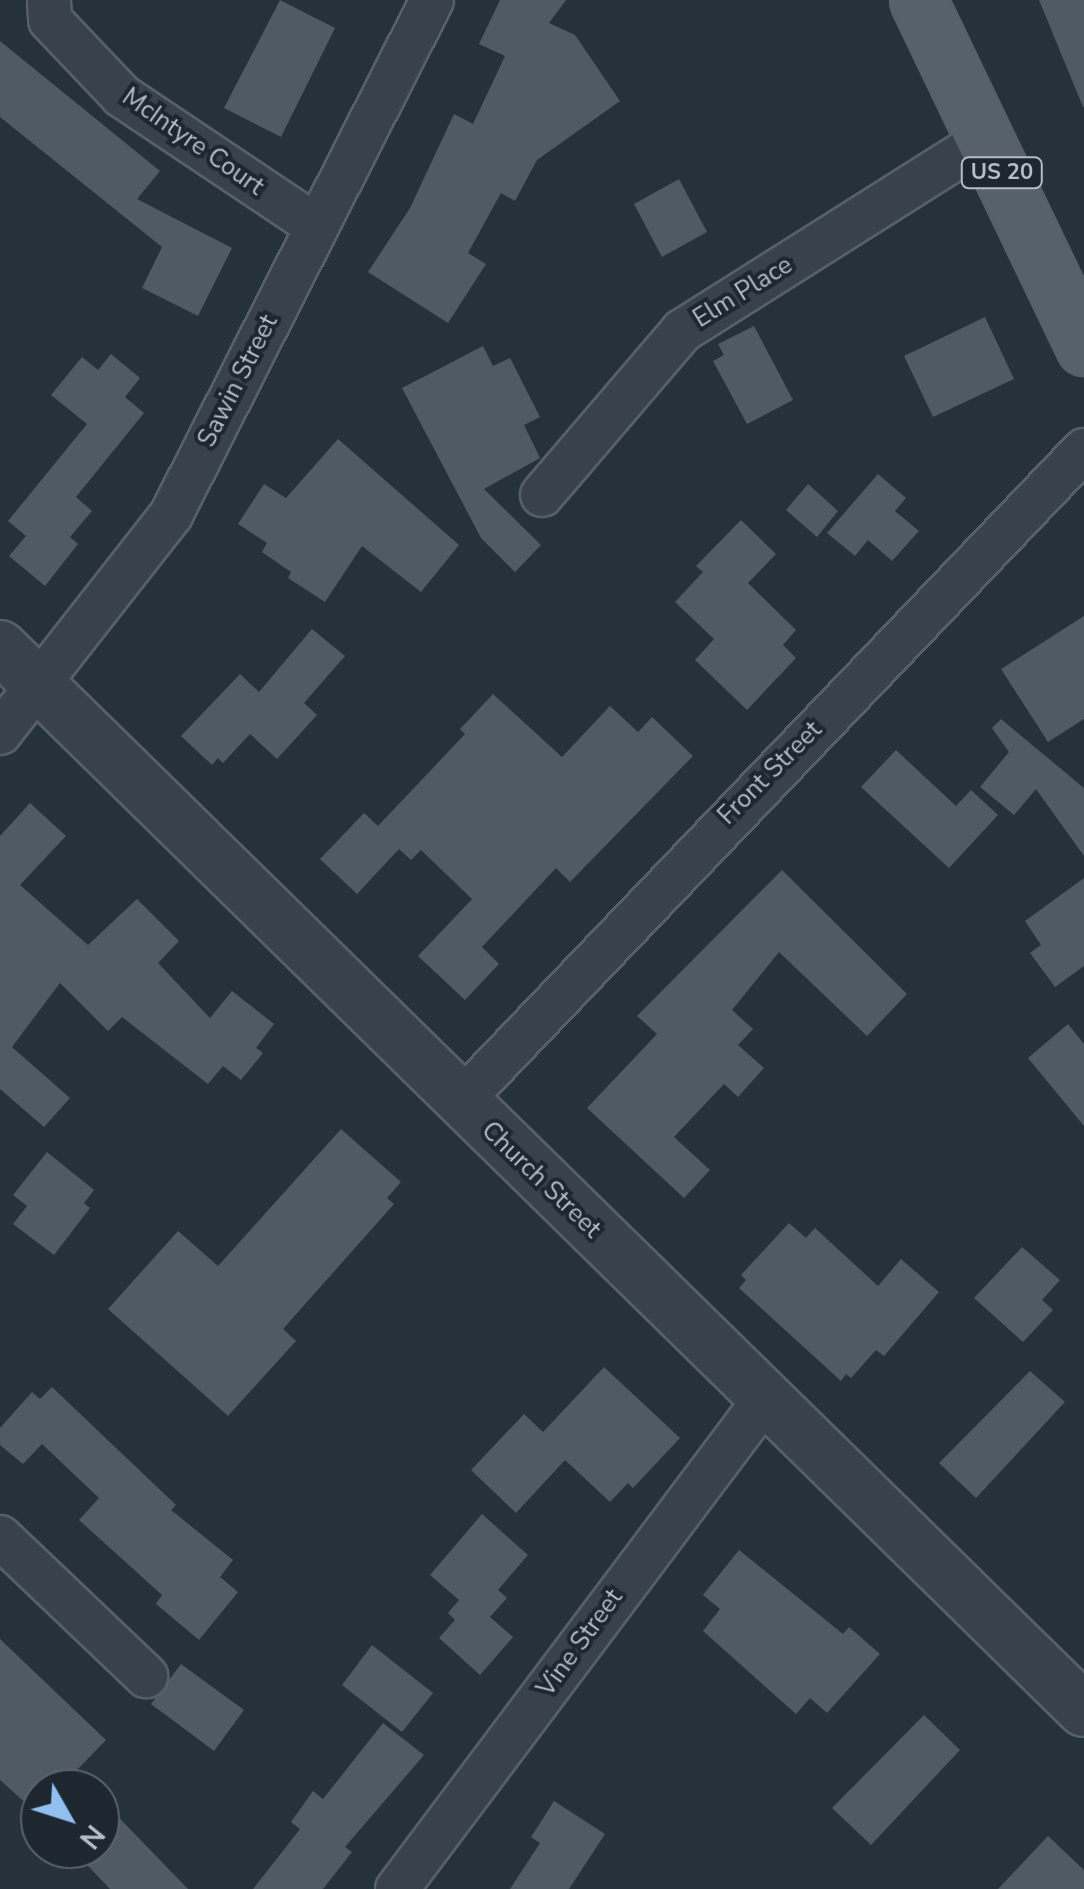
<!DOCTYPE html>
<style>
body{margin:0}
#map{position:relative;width:1084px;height:1889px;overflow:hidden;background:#25313b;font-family:"Nunito Sans",sans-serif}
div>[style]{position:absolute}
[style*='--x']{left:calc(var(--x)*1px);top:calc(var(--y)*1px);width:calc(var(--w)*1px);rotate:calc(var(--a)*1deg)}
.building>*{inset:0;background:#4f5a65}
.roads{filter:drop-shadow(2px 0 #576069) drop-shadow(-2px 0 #576069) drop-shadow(0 2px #576069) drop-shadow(0 -2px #576069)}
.minor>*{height:42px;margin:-21px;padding:0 21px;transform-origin:21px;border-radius:21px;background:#39424b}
.tertiary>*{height:52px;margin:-26px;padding:0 26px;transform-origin:26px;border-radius:26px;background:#39424b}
.primary>*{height:55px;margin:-27.5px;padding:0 27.5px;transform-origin:27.5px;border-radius:27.5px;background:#57616b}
span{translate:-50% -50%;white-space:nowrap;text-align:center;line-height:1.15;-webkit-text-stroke:8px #1e2730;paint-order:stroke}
.shield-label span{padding:2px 8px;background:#1e2730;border:2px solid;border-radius:8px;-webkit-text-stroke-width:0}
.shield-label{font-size:22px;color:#b5bdc6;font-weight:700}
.street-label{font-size:25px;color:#b5bdc6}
.north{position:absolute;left:20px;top:1769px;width:100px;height:100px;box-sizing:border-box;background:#1e2730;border:2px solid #5a636c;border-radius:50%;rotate:129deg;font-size:28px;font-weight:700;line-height:40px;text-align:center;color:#b5bdc6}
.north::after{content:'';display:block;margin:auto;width:35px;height:45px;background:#91bfef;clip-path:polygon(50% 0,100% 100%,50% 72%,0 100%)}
</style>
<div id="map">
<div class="building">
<div style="clip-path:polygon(280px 0,335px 28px,281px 137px,224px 108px)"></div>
<div style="clip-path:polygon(500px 0,566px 0,549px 23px,575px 35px,620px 101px,537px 160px,515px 201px,501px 193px,468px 253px,486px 264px,448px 323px,368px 272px,410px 208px,454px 114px,473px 124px,505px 56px,479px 44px)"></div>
<div style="clip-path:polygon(1039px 0,1084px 0,1084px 107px,1083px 107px)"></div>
<div style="clip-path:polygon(0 41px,160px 171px,137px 199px,232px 248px,198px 316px,142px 288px,162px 247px,0 117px)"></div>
<div style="clip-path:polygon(679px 179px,707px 232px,662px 257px,634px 204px)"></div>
<div style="clip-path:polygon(985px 317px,1014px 379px,933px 417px,904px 356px)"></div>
<div style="clip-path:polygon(754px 326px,793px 400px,747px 424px,713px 361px,724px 355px,718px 344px)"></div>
<div style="clip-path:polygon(483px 346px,493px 366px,510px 358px,540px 417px,524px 425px,540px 458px,484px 489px,541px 545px,515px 572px,481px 538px,402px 388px)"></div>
<div style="clip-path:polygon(111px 354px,140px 378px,125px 397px,144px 413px,76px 497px,92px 511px,70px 537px,78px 544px,45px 586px,9px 556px,26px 536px,8px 521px,87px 424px,51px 395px,82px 357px,98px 370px)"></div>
<div style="clip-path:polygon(338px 439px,459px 545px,421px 592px,362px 546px,325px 602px,288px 578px,291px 572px,262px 552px,267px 543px,238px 524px,264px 484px,286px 498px)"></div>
<div style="clip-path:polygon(878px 474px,906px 498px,895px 511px,919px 531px,892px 561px,868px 540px,855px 556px,827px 533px)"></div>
<div style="clip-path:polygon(808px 484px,838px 511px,817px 537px,786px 510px)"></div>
<div style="clip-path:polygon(741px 520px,776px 554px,748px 583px,796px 630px,783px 645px,796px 658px,747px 710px,695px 660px,714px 639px,675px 602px,703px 572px,696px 566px)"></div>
<div style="clip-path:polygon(1084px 616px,1084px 719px,1048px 742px,1001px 669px)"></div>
<div style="clip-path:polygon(312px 629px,345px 656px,304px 703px,317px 715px,277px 759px,250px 734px,223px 763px,218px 758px,212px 765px,181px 736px,240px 674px,259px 692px)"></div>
<div style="clip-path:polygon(493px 694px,562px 757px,610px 706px,638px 732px,652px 717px,693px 756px,570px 882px,556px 868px,482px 947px,499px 964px,465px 1000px,418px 956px,472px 899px,421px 850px,411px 860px,399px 849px,357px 894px,320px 859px,364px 813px,378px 826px,465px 734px,460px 729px)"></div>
<div style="clip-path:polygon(1001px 719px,1084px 788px,1084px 856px,1036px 789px,1014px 815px,980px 787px,1009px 752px,992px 728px)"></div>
<div style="clip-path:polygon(896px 750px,956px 806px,971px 790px,998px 815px,949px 868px,861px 787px)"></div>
<div style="clip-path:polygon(30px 803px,66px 836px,20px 885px,88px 945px,137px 899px,179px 941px,158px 963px,210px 1018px,232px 991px,274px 1024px,256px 1048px,263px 1053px,241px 1080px,223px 1066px,208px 1084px,122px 1017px,108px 1031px,60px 983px,12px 1047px,70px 1098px,44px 1127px,0 1089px,0 836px)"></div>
<div style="clip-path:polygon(782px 870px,907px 994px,867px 1036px,779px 952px,732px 1010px,753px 1029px,738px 1045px,764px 1068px,738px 1097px,724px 1084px,674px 1137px,710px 1170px,684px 1198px,587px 1108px,657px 1034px,637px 1016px)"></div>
<div style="clip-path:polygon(1084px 878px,1084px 966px,1055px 987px,1030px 953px,1041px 945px,1025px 921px)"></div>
<div style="clip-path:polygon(1068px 1024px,1084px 1044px,1084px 1126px,1028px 1058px)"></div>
<div style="clip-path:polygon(341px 1129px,401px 1182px,387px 1198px,394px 1204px,283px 1329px,296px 1341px,228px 1416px,108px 1309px,178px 1231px,218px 1266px)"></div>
<div style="clip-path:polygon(47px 1152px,94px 1190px,84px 1203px,90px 1208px,54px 1255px,13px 1224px,27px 1206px,13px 1195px)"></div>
<div style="clip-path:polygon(789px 1223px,806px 1238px,815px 1228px,878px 1286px,901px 1259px,939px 1292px,884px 1356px,876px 1350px,851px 1378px,846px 1374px,841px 1381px,739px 1288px,746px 1280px,741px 1275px)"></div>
<div style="clip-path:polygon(1022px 1247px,1060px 1280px,1042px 1300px,1053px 1310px,1023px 1342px,974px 1298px)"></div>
<div style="clip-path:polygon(604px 1367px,680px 1438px,633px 1488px,628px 1483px,610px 1502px,565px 1460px,516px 1513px,471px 1470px,524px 1414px,543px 1432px)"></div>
<div style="clip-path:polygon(1030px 1371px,1065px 1402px,976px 1498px,939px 1463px)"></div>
<div style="clip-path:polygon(52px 1387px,176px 1505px,171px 1510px,233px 1560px,220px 1577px,238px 1592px,199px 1640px,156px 1604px,162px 1595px,79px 1520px,99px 1498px,42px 1444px,23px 1464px,0 1445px,0 1428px,32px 1392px,40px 1399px)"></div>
<div style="clip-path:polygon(482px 1514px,528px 1555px,498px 1590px,507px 1598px,490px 1617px,513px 1637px,480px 1675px,439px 1638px,455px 1620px,448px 1613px,459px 1600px,430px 1575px)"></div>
<div style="clip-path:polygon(739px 1550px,843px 1634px,849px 1627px,880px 1654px,827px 1713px,810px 1698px,796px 1714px,703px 1631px,720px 1609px,703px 1595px)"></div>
<div style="clip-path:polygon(0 1639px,106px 1740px,75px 1772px,92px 1789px,40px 1789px,40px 1816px,0 1780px)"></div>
<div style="clip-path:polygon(372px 1645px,433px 1693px,402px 1732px,342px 1685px)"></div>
<div style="clip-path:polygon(181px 1664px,244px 1710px,214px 1751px,151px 1704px)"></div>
<div style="clip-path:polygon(924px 1715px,960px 1750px,871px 1845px,832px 1808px)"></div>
<div style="clip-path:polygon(383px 1723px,424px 1755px,345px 1847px,352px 1852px,323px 1889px,253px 1889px,300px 1829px,291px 1822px,313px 1791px,323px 1799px)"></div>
<div style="clip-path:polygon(100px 1798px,188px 1889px,110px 1889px,72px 1849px,100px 1849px)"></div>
<div style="clip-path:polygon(554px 1801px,605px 1834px,569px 1889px,510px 1889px,540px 1843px,531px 1837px)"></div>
<div style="clip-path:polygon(1048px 1836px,1084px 1870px,1084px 1889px,998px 1889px)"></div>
</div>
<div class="roads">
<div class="minor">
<div style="--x:49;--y:0;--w:20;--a:87"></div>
<div style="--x:50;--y:20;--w:105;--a:46.5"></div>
<div style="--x:122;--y:96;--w:234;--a:33.8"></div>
<div style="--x:542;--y:495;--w:216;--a:-49.5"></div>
<div style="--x:682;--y:331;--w:360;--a:-32.3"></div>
<div style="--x:0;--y:733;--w:277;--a:-51.9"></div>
<div style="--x:171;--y:515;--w:577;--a:-63.12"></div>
<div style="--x:461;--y:1101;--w:901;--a:-46.26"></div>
<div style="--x:0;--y:1537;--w:202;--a:43.6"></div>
<div style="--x:397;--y:1889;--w:613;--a:-53.09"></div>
</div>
<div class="tertiary">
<div style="--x:0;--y:647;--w:1518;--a:44.44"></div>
</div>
<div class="primary">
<div style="--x:918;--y:0;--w:385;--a:64.4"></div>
</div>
</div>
<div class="shield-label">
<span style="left:1002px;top:173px">US 20</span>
</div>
<div class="street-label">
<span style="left:193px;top:142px;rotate:35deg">McIntyre Court</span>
<span style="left:743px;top:292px;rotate:-32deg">Elm Place</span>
<span style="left:238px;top:381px;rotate:-63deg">Sawin Street</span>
<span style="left:770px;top:773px;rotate:-45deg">Front Street</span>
<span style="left:541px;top:1180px;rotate:44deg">Church Street</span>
<span style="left:580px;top:1643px;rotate:-54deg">Vine Street</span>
</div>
<div class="north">N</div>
</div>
